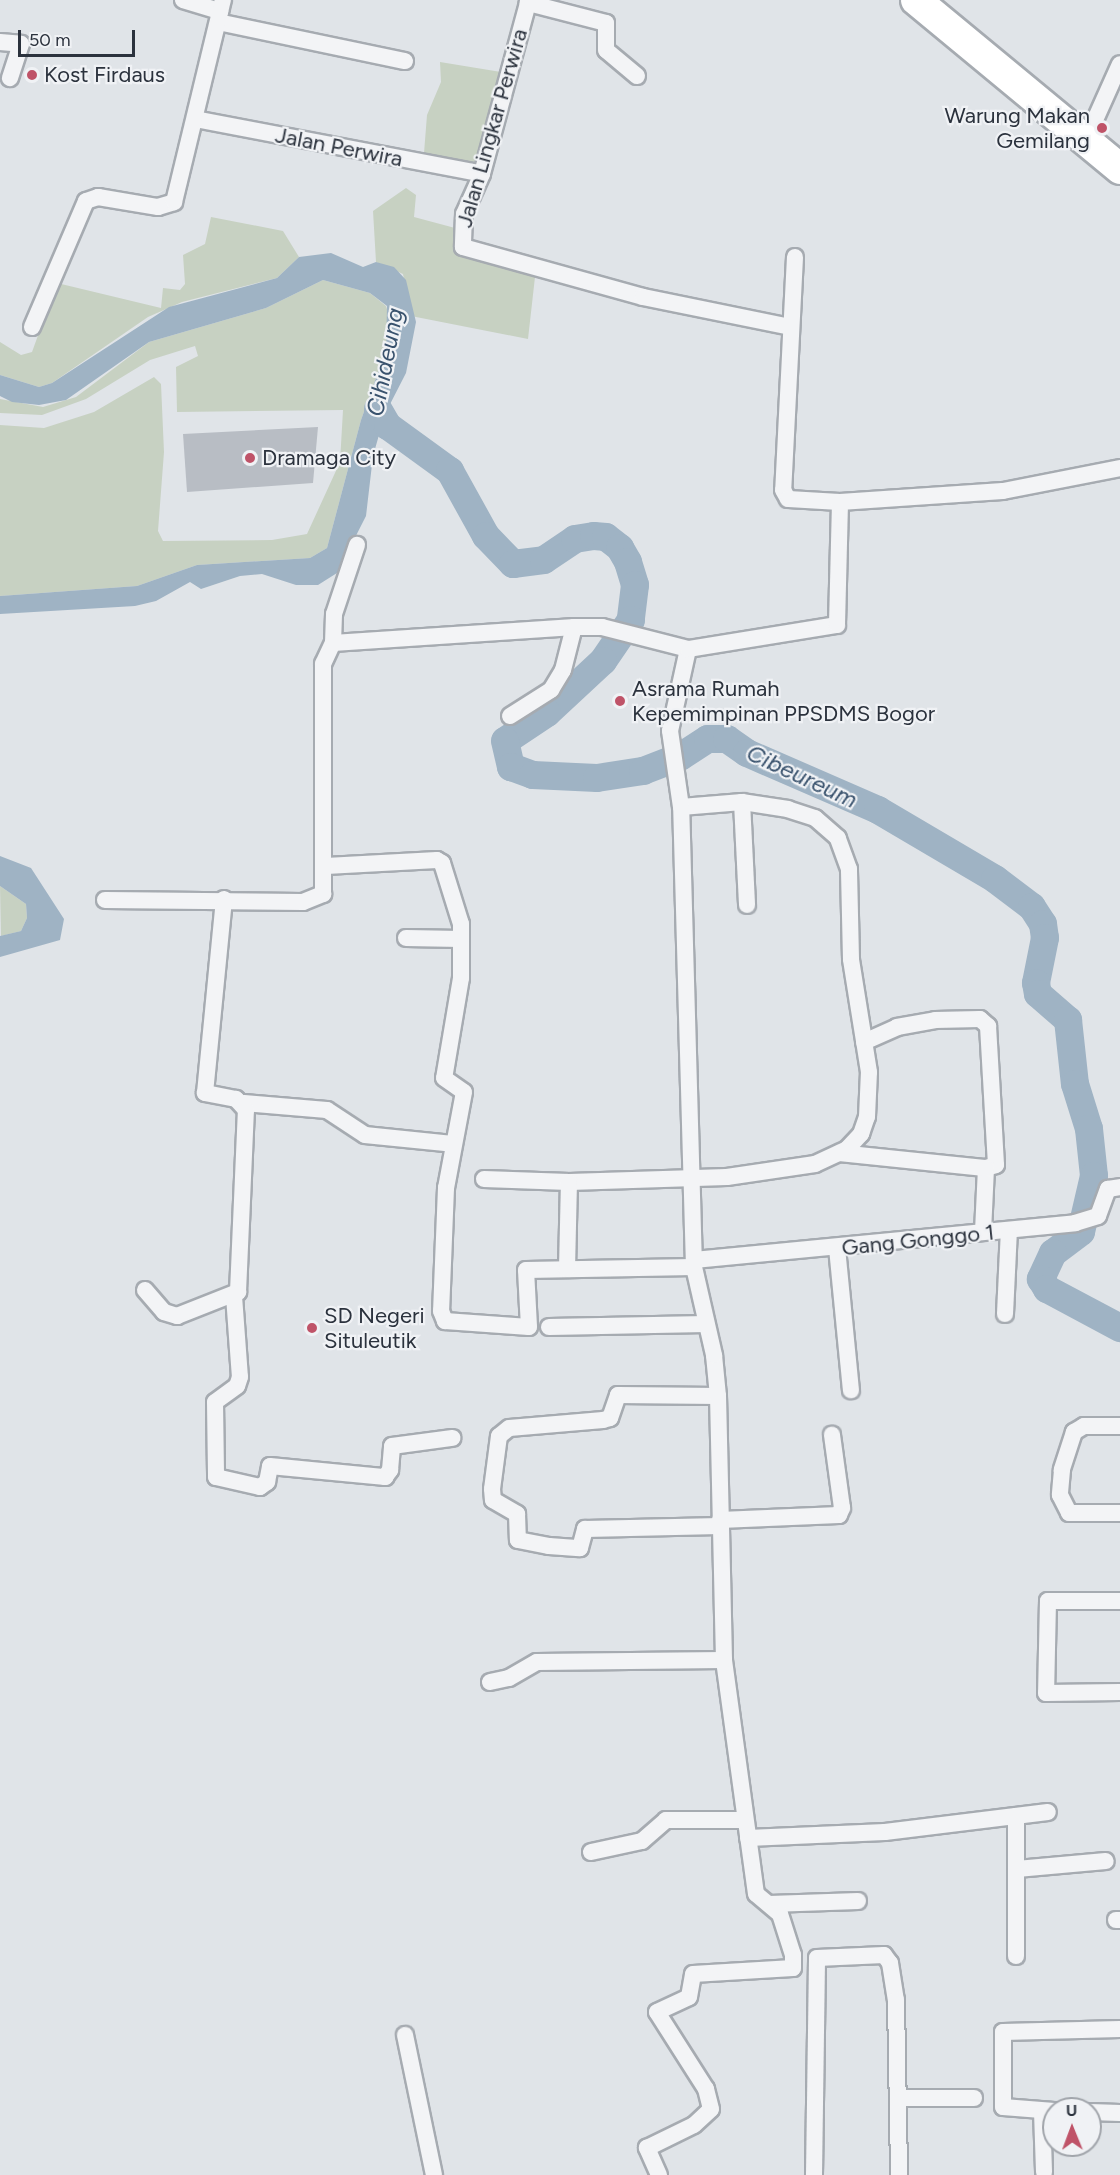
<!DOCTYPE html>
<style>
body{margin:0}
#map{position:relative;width:1120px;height:2175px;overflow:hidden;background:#e0e4e8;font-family:Figtree,sans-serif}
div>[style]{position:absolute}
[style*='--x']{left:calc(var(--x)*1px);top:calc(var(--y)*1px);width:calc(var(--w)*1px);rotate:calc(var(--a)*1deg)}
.green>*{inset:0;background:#c7d1c2}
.water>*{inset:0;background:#9fb3c4}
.river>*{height:28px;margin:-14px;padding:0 14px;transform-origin:14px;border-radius:14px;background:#9fb3c4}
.building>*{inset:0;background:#b8bdc4}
.roads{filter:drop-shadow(2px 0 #a6abb1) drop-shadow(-2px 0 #a6abb1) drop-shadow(0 2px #a6abb1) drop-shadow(0 -2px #a6abb1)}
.street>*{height:16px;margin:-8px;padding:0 8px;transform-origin:8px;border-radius:8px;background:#f3f4f6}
.highway>*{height:30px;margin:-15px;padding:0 15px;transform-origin:15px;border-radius:15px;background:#fff}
.dots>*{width:16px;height:16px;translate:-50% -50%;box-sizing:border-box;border:3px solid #f0f2f5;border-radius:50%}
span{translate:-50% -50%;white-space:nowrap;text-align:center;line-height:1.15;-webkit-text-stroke:4.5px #f0f2f5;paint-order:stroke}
.poi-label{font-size:22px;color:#2b323d}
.left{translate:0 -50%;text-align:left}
.right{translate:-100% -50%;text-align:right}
.street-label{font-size:22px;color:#2b323d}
.water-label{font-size:24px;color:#39526d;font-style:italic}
.north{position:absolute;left:1042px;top:2097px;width:60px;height:60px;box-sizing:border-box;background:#f0f2f5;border:2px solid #a1a5ab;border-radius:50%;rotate:359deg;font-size:16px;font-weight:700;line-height:24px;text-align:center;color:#2b323d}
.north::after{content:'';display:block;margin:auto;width:21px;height:27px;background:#bf5368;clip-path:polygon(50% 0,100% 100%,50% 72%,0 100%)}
.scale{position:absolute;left:18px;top:30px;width:117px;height:27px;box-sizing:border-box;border:3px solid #2b323d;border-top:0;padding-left:8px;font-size:18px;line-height:21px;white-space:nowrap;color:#2b323d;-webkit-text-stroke:4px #f0f2f5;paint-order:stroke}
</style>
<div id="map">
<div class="green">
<div style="clip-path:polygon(440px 62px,501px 72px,480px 166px,424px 153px,427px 115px,441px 82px)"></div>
<div style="clip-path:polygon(406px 188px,416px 195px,414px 217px,455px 228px,459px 246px,531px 272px,535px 277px,528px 339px,411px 316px,403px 274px,376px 262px,373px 211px)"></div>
<div style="clip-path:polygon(211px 217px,283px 231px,299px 257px,277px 278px,182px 302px,148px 317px,52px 383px,39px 387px,0 375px,0 342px,21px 355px,32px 352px,57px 283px,161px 308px,163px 288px,180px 290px,185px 284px,183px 255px,205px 244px)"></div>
<div style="clip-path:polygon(323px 280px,370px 293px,386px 306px,390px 319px,386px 350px,361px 420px,327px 548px,310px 558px,197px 565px,137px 586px,0 596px,0 425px,44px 428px,94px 412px,154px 377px,161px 384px,164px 452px,158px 531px,163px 541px,272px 540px,307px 534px,340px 462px,343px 410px,177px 412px,176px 367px,198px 356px,195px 346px,150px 360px,86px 399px,42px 415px,0 413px,0 399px,43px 407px,76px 397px,149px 342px,266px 308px)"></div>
<div style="clip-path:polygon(0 886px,26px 904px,27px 918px,21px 931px,1px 936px)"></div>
</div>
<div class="water">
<div style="clip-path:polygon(331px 253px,363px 267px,376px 262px,394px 267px,406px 280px,416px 322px,406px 373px,385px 414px,373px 456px,366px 516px,337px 573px,318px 585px,296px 585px,262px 574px,240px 576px,201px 589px,190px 582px,156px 601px,135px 606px,0 614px,0 596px,137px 586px,197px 565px,310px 558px,327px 548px,361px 420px,386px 350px,387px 306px,370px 293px,323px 280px,266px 308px,149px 342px,66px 400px,39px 405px,12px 402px,0 396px,0 375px,39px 387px,52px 383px,169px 307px,277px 278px,299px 257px)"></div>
<div style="clip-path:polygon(0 856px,31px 868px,64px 919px,60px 940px,0 957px,0 936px,21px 931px,27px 918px,26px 904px,0 886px)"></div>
</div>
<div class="river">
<div style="--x:378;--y:409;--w:20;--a:60"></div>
<div style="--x:388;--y:426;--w:77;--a:36"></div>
<div style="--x:450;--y:471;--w:74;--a:61"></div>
<div style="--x:486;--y:536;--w:39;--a:46"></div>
<div style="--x:513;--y:564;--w:31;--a:-7"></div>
<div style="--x:544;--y:560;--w:37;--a:-34"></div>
<div style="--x:575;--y:539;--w:19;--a:-9"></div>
<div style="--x:594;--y:536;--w:12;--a:5"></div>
<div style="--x:606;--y:537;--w:18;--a:38"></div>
<div style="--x:620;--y:548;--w:16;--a:60"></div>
<div style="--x:628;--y:562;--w:24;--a:73"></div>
<div style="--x:635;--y:585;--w:35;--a:97"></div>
<div style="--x:631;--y:620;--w:50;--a:124.3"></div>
<div style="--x:603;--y:661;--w:76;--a:137.1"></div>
<div style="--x:547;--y:713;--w:50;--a:146.3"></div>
<div style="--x:505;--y:741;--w:27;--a:77"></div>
<div style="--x:511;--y:767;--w:23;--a:20"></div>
<div style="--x:533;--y:775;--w:64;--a:2.7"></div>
<div style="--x:597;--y:778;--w:47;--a:-8.7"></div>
<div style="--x:643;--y:771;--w:40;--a:-21"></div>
<div style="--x:680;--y:757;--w:33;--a:-33"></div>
<div style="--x:708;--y:739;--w:19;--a:0"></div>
<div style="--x:727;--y:739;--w:24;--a:35"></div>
<div style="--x:747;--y:753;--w:143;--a:23.5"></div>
<div style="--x:878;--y:810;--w:136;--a:30.5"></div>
<div style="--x:995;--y:879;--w:46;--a:37.1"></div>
<div style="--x:1032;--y:907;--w:20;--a:57"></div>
<div style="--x:1043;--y:924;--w:14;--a:82"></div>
<div style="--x:1045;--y:938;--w:46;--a:101.3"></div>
<div style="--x:1036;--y:983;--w:11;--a:80"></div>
<div style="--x:1038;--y:994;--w:40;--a:41"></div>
<div style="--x:1068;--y:1020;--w:64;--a:83.8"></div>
<div style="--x:1075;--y:1084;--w:47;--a:72.7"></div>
<div style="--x:1089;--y:1129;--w:47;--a:83.9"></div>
<div style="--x:1094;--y:1176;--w:57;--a:103.1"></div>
<div style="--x:1081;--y:1232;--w:35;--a:143"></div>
<div style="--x:1053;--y:1253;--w:29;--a:115"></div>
<div style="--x:1041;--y:1279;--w:12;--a:59"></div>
<div style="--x:1047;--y:1289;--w:83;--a:28.1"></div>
</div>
<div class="building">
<div style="clip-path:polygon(318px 427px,313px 483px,187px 492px,183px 434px)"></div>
</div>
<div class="roads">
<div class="street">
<div style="--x:183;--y:0;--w:39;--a:17"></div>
<div style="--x:218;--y:22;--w:191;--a:11.8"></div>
<div style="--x:0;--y:42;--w:21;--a:5"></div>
<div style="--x:21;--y:44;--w:36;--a:108"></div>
<div style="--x:637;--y:76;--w:40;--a:-140"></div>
<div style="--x:606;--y:50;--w:27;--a:-90"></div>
<div style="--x:606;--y:23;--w:81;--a:-165.6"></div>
<div style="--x:528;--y:3;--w:177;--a:105.1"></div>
<div style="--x:482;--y:174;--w:44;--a:114.2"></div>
<div style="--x:464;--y:214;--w:33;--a:92"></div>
<div style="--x:463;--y:247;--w:187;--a:15.5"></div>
<div style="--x:643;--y:297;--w:150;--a:11.5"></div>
<div style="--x:195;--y:119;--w:292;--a:10.8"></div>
<div style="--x:1086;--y:140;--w:83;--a:-65.9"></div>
<div style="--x:795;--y:257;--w:233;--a:92.9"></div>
<div style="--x:783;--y:490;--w:10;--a:61"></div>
<div style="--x:788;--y:499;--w:52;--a:3.3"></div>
<div style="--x:32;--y:327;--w:137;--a:-66.8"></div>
<div style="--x:86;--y:201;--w:13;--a:-18"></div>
<div style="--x:98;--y:197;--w:61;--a:9.5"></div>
<div style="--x:158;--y:207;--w:17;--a:-17"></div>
<div style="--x:174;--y:202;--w:208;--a:-76.4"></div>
<div style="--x:333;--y:643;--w:29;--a:-88"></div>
<div style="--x:334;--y:614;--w:73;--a:-71.6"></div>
<div style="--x:510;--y:716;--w:49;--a:-32.4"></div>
<div style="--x:551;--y:690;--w:23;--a:-59"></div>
<div style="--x:563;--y:670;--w:44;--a:-75.7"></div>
<div style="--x:742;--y:802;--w:103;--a:87.2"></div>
<div style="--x:326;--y:866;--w:111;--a:-3.1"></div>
<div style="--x:437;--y:860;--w:6;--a:31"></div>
<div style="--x:442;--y:863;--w:64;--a:72.7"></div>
<div style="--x:461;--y:924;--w:54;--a:90"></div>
<div style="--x:461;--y:978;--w:101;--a:99.6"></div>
<div style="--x:444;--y:1078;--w:24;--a:35"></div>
<div style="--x:464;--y:1092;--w:98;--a:100.6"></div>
<div style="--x:446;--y:1188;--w:123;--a:92.3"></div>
<div style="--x:441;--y:1311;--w:11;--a:68"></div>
<div style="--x:445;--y:1321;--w:84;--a:4.1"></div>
<div style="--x:529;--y:1327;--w:57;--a:-93"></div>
<div style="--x:526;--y:1270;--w:168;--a:-1"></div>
<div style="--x:105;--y:900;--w:198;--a:0.6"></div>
<div style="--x:303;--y:902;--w:22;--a:-22"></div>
<div style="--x:323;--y:894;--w:230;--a:-90"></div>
<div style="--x:323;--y:664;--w:23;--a:-65"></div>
<div style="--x:333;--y:643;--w:242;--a:-3.8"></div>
<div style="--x:574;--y:627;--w:28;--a:0"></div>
<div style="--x:602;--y:627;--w:89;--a:14.3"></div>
<div style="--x:406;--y:938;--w:55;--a:1"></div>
<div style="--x:864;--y:1042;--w:36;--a:-24"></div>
<div style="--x:897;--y:1027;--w:39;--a:-10"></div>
<div style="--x:935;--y:1020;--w:45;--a:-1.3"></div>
<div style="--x:980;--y:1019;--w:11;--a:41"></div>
<div style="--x:988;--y:1026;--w:139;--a:86.7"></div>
<div style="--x:996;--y:1165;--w:10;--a:163"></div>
<div style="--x:986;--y:1168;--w:63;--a:92.7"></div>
<div style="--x:244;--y:1103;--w:83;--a:4.8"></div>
<div style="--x:327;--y:1110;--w:45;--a:33.3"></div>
<div style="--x:365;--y:1135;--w:88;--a:5.8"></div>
<div style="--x:840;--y:1153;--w:147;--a:5.9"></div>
<div style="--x:484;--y:1179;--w:85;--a:2"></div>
<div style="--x:569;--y:1182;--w:158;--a:-1.8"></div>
<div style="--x:727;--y:1177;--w:89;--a:-8.4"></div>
<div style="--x:815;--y:1164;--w:35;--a:-25"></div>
<div style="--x:847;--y:1149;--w:21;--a:-47"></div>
<div style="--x:861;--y:1134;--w:18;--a:-71"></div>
<div style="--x:867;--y:1117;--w:45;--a:-87.5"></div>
<div style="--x:869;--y:1072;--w:114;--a:-99.1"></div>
<div style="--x:851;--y:959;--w:90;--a:-91.3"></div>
<div style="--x:849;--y:869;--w:33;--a:-110"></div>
<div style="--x:838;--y:838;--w:30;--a:-139"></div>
<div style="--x:815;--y:818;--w:28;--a:-162"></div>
<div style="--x:788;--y:809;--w:47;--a:-171.3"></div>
<div style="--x:742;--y:802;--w:61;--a:175.3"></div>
<div style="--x:837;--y:1248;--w:143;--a:84.4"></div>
<div style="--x:694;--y:1260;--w:383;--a:-5.5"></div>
<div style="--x:1075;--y:1223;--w:24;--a:-17"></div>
<div style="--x:1098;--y:1216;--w:29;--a:-70"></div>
<div style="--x:1108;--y:1189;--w:12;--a:-9"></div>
<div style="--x:567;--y:1269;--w:87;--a:-88.7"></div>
<div style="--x:145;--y:1290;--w:29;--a:49"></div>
<div style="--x:164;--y:1312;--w:14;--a:17"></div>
<div style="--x:177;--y:1316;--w:66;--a:-21.5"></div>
<div style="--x:238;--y:1292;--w:182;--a:-87.5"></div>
<div style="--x:246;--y:1110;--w:15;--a:-132"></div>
<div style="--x:236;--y:1099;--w:32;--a:-169"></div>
<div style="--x:205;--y:1093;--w:195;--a:-84.4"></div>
<div style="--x:234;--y:1296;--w:81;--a:85.8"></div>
<div style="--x:240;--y:1377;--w:9;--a:108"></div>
<div style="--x:237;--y:1386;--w:27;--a:144"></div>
<div style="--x:215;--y:1402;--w:75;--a:89.2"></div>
<div style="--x:216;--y:1477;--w:45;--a:12.8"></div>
<div style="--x:260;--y:1487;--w:9;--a:-36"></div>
<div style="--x:267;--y:1482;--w:16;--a:-79"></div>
<div style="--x:270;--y:1466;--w:116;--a:5.5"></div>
<div style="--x:385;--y:1477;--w:9;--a:-54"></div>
<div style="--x:390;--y:1470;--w:24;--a:-85"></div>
<div style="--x:392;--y:1446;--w:61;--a:-7.6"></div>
<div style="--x:1005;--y:1314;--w:84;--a:-87.3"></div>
<div style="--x:549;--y:1327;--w:157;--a:-1.1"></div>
<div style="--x:718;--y:1396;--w:100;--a:-179.4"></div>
<div style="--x:618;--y:1395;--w:24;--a:109"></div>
<div style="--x:610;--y:1418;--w:7;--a:164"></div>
<div style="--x:603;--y:1420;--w:94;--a:175.1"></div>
<div style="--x:509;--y:1428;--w:13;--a:141"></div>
<div style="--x:499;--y:1436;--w:53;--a:97.5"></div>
<div style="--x:492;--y:1489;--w:11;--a:85"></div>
<div style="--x:493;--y:1500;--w:28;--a:30"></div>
<div style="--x:517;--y:1514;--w:26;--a:88"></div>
<div style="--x:518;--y:1540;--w:32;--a:11"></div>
<div style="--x:549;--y:1546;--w:31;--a:4"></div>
<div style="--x:580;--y:1548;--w:20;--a:-75"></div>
<div style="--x:585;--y:1529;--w:135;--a:-1.3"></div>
<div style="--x:1120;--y:1426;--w:36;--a:180"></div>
<div style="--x:1084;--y:1426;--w:12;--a:149"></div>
<div style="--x:1074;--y:1432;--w:40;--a:108"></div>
<div style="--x:1062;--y:1470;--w:25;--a:95"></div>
<div style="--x:1060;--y:1495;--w:20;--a:63"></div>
<div style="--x:1069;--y:1513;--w:51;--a:0"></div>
<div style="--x:720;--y:1520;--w:119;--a:-2.4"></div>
<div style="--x:839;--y:1515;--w:8;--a:-67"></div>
<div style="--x:842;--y:1508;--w:74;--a:-97.8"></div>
<div style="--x:1120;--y:1601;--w:72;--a:180"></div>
<div style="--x:1048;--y:1601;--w:92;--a:91.2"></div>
<div style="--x:1046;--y:1693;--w:74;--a:-0.8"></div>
<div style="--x:490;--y:1682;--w:19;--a:-12"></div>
<div style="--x:509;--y:1678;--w:32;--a:-30"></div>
<div style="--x:537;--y:1662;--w:187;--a:-0.6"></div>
<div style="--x:1016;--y:1816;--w:140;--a:90"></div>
<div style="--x:748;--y:1838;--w:137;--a:-2.5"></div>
<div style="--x:885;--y:1832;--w:164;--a:-7"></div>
<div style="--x:591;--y:1852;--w:52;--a:-12.2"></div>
<div style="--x:642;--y:1841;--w:32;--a:-41"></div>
<div style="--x:666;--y:1820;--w:78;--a:0"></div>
<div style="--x:1017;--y:1869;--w:89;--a:-5.1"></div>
<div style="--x:770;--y:1904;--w:88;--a:-2"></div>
<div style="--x:1116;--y:1920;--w:4;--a:0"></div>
<div style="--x:405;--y:2035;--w:143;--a:78.3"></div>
<div style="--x:899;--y:2098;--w:75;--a:0"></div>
<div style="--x:1042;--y:2111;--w:61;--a:88.1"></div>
<div style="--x:1054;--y:2111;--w:51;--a:-175.5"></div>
<div style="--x:1003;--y:2107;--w:75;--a:-90"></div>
<div style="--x:1003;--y:2032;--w:117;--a:-1.5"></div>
<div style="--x:1090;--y:2112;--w:30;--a:2"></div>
<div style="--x:659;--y:2175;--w:30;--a:-114"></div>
<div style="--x:647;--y:2148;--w:52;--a:-26.1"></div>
<div style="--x:694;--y:2125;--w:23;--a:-43"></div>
<div style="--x:711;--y:2109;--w:21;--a:-104"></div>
<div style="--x:706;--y:2089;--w:91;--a:-122.5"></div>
<div style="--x:657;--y:2012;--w:35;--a:-25"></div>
<div style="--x:689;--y:1997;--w:23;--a:-80"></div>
<div style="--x:693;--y:1974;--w:100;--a:-3.4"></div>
<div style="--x:793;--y:1968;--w:13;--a:-90"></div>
<div style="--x:793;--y:1955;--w:43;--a:-107.6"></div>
<div style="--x:780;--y:1914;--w:31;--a:-140"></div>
<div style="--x:756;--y:1894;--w:236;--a:-97.8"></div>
<div style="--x:724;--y:1660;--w:264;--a:-91.3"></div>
<div style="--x:718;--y:1396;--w:41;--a:-95.6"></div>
<div style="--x:714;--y:1355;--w:90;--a:-102.8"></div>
<div style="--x:694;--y:1267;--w:460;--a:-91.6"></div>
<div style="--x:681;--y:807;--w:77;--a:-98.2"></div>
<div style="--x:670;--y:731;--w:84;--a:-77.6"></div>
<div style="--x:688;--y:649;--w:151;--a:-9.2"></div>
<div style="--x:837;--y:625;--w:123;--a:-88.6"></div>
<div style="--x:840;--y:502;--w:163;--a:-3.9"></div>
<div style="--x:1003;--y:491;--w:119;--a:-11.1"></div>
<div style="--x:814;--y:2175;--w:217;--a:-89.2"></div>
<div style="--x:817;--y:1958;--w:67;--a:-2.6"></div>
<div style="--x:884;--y:1955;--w:10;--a:53"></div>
<div style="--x:890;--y:1963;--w:37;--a:81"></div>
<div style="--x:896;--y:2000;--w:175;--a:89"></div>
</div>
<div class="highway">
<div style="--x:916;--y:0;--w:265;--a:39.6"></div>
</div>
</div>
<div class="dots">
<div style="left:32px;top:75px;background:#bf5368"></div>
<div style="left:1102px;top:128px;background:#bf5368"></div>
<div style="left:250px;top:458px;background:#bf5368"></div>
<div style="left:620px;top:701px;background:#bf5368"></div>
<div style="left:312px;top:1328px;background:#bf5368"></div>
</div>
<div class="poi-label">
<span class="left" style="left:44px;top:75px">Kost Firdaus</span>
<span class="right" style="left:1090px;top:128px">Warung Makan<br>Gemilang</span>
<span class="left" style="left:262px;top:458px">Dramaga City</span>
<span class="left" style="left:632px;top:701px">Asrama Rumah<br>Kepemimpinan PPSDMS Bogor</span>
<span class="left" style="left:324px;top:1328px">SD Negeri<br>Situleutik</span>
</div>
<div class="street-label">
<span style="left:492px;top:128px;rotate:-74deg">Jalan Lingkar Perwira</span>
<span style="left:339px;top:147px;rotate:11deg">Jalan Perwira</span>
<span style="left:918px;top:1240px;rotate:-6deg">Gang Gonggo 1</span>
</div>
<div class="water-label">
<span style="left:385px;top:362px;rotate:-79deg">Cihideung</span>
<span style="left:802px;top:776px;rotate:25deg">Cibeureum</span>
</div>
<div class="north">U</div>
<div class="scale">50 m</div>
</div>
